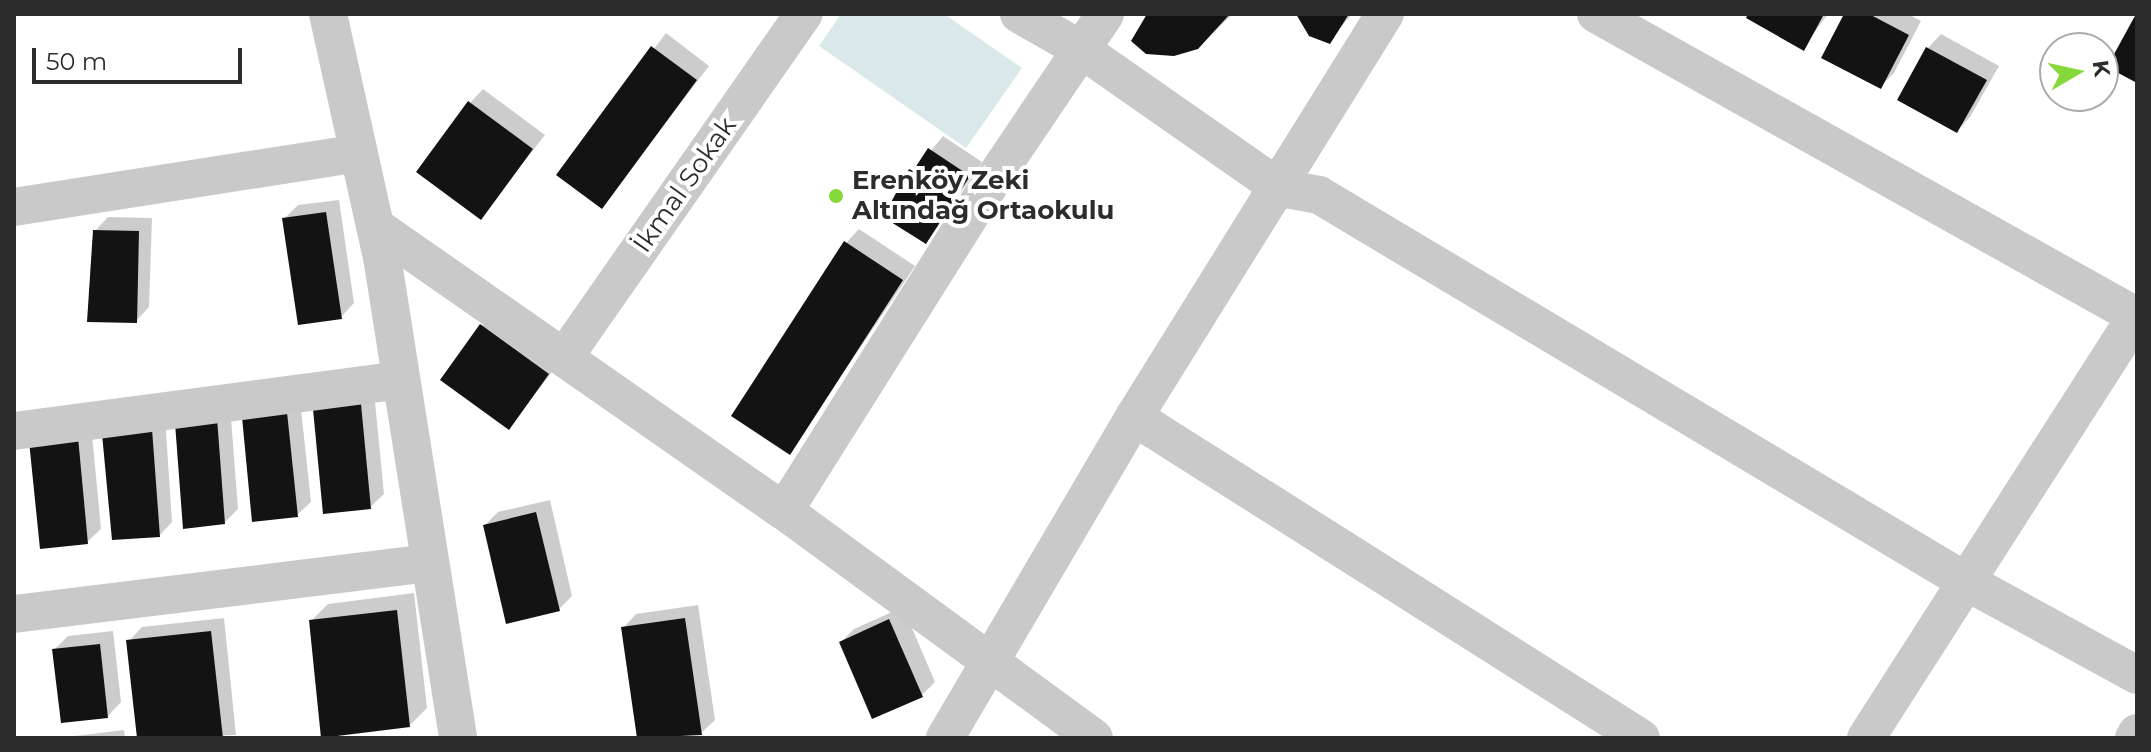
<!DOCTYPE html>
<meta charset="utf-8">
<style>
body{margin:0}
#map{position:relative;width:2151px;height:752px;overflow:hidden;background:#fff;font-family:Montserrat,sans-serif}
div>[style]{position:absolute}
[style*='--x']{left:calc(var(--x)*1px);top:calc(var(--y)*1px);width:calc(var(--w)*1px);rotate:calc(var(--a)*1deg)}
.green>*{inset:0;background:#dbe8e9}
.shadow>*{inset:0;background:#0003}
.building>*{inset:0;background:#131313}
.minor>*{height:38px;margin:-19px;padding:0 19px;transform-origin:19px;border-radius:19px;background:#c9c9c9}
.dots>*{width:22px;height:22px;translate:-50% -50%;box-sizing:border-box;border:4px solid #fff;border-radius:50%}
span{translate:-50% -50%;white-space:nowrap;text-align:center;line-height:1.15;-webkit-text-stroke:8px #fff;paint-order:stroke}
.poi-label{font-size:26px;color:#2c2c2c;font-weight:700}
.left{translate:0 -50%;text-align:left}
.street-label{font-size:26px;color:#2c2c2c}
.frame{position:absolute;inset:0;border:16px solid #2c2c2c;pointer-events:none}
.north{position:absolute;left:2039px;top:32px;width:80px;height:80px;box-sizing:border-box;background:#fff;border:2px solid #ababab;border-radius:50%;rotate:81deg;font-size:22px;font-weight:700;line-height:32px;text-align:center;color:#2c2c2c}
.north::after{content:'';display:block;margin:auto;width:28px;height:36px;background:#85d83a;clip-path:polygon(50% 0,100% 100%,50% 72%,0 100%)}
.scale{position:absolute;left:32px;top:48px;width:210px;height:36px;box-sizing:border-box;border:4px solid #2c2c2c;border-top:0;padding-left:10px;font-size:24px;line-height:28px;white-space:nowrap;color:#2c2c2c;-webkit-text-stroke:6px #fff;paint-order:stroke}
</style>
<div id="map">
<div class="green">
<div style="clip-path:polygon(841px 14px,944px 14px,1022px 68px,966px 148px,819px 46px)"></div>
</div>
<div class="shadow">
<div style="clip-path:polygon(1150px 14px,1233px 14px,1197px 47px)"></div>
<div style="clip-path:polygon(1298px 14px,1352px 14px,1329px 41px)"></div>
<div style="clip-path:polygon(1750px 14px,1828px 14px,1803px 48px)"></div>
<div style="clip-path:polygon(1846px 14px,1908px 14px,1921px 21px,1894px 73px,1880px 87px)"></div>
<div style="clip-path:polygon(666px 33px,709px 66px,602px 206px,559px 174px)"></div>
<div style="clip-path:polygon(1941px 34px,1999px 66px,1970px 117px,1957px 131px,1899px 99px,1928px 48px)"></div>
<div style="clip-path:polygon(483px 89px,545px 135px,480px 217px,470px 103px)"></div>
<div style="clip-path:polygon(943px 136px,982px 162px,926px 242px,898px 191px)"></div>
<div style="clip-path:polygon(339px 200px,354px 303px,341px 317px,284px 219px,298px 205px)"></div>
<div style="clip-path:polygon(108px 217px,152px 218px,149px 307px,136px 321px,95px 231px)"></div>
<div style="clip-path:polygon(859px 229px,915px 266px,790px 452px,846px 243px)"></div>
<div style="clip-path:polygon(495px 312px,561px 360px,509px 428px,482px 326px)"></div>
<div style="clip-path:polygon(374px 392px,384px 494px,370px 507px,329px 396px)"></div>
<div style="clip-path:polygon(300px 400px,311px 502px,297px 515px,244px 417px)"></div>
<div style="clip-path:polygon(230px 405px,238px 509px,224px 523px,177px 423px)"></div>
<div style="clip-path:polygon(165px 417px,172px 522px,159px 536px,104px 435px)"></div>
<div style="clip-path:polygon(91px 424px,101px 529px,87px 542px,31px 442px)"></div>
<div style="clip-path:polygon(550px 500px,572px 596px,559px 609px,485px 525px,498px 512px)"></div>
<div style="clip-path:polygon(414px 593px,427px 708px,409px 726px,311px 621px,328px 604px)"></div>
<div style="clip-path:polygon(698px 605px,715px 720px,701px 733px,639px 738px,623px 628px,636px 614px)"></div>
<div style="clip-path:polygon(903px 607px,935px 682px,922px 695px,841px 642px,854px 629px)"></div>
<div style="clip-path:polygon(224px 618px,236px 735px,139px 738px,129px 641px,142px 627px)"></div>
<div style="clip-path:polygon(113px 631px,121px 702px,108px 716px,54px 650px,68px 636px)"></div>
<div style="clip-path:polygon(124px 730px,125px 738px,65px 738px,66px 737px)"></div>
</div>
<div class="building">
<div style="clip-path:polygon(1147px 14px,1230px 14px,1198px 49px,1174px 56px,1146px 54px,1131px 41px)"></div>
<div style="clip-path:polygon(1296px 14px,1349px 14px,1330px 44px,1309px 36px)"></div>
<div style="clip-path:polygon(1748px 14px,1824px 14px,1804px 51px,1746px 18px)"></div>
<div style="clip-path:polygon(1844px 14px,1869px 14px,1909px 35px,1881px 89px,1821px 58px)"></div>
<div style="clip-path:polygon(2136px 14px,2137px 14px,2137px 83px,2107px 67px)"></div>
<div style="clip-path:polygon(651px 46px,697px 80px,602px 209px,556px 175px)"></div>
<div style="clip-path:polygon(1926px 47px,1987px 80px,1957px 133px,1897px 100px)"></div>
<div style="clip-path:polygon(468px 101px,533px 149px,481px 220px,416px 172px)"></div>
<div style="clip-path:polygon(928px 148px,970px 176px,926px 244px,883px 217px,909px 169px,913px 171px)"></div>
<div style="clip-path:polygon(326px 212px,342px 319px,298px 325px,282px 218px)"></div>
<div style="clip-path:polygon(93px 230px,139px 231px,137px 323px,87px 322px)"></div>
<div style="clip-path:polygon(844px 241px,903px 280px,790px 455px,731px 416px)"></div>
<div style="clip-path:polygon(480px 324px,549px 374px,509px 430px,440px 380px)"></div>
<div style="clip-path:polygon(361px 404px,371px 509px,323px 514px,313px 409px)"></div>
<div style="clip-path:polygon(287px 412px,298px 517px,252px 522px,242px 417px)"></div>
<div style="clip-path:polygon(217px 418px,225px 524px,183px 529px,175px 423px)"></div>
<div style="clip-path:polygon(152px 429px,160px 537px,112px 540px,102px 434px)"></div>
<div style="clip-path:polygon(78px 437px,88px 544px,40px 549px,29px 441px)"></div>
<div style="clip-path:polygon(536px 512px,560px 611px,506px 624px,483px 525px)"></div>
<div style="clip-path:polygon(397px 610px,410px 727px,321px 738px,309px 620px)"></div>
<div style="clip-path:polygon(685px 618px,702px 735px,637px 738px,621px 627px)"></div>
<div style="clip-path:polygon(889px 619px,923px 697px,872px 719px,839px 642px)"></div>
<div style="clip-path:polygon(211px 631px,223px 738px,137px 738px,126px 640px)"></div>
<div style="clip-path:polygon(100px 644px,108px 718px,61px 723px,52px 649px)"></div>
</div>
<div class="minor">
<div style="--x:328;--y:14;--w:249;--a:77.5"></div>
<div style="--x:382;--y:257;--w:487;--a:81"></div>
<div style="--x:1019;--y:14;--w:73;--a:29.7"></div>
<div style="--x:1082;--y:50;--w:241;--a:34.9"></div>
<div style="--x:1280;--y:188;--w:40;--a:10"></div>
<div style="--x:1319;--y:195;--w:755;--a:30.85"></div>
<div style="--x:1967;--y:582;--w:194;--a:28.7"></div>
<div style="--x:1596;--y:14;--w:619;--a:29.22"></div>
<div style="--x:14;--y:207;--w:348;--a:-8.9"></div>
<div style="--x:375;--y:226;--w:499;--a:34.9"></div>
<div style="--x:784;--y:511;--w:384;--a:36.2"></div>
<div style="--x:565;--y:356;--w:417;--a:-55.1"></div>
<div style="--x:1134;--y:417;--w:600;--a:32.34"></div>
<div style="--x:14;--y:431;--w:390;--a:-7.5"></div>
<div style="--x:784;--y:511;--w:373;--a:-57.8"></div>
<div style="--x:983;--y:195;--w:218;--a:-56"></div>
<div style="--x:14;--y:614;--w:419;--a:-7"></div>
<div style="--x:945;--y:738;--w:373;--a:-59.5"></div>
<div style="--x:1134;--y:417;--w:475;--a:-58.1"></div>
<div style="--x:1866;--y:738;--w:502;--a:-57.35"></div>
<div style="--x:2134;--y:738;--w:6;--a:-59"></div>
</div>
<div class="dots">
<div style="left:836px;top:196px;background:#85d83a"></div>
</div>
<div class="poi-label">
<span class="left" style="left:852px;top:196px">Erenköy Zeki<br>Altındağ Ortaokulu</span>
</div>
<div class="street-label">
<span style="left:685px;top:185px;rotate:-55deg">İkmal Sokak</span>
</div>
<div class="frame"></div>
<div class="north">K</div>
<div class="scale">50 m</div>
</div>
